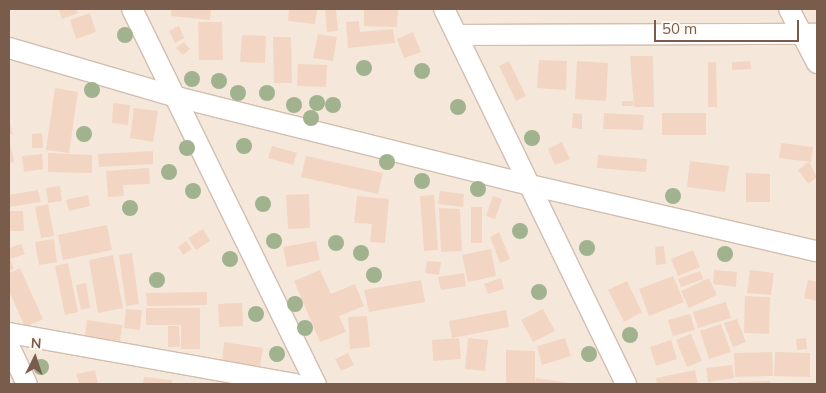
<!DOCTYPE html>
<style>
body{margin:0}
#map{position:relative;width:826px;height:393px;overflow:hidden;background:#fdf6ec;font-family:Mulish,sans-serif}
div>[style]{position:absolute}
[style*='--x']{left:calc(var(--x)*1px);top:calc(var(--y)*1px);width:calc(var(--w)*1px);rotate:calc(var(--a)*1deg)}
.residential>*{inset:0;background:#f5e8da}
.building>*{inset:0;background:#f3d5c3}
.roads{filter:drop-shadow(1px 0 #d1beb0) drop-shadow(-1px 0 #d1beb0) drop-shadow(0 1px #d1beb0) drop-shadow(0 -1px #d1beb0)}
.minor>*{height:20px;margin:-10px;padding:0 10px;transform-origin:10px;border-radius:10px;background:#fff}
.trees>*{width:16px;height:16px;margin:-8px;border-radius:50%;background:#a0b28e}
span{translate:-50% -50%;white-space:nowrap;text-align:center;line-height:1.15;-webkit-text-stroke:4.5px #fffaf3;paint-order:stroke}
.frame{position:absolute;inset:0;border:10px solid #7a5c4d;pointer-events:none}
.north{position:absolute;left:10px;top:333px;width:50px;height:50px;-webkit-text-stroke:4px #fffaf3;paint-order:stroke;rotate:4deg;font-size:14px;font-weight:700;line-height:20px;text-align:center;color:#7a5c4d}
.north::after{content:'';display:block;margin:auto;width:18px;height:22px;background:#7a5c4d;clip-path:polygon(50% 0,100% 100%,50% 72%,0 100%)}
.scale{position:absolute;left:654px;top:20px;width:145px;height:22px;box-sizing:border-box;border:2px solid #7a5c4d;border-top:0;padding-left:6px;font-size:15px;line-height:18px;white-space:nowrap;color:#7a5c4d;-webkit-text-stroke:4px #fffaf3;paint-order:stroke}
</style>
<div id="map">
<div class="residential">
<div style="clip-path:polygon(9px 9px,817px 9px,817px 384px,9px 384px)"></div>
</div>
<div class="building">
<div style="clip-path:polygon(62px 9px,76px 9px,78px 13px,62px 19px,59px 10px)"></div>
<div style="clip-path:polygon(171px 9px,211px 9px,210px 20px,171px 16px)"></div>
<div style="clip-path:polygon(289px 9px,317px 10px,315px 24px,288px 21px)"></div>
<div style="clip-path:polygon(325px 9px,336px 9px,338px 31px,327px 32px)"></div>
<div style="clip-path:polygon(364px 9px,398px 9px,397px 27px,364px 26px)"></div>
<div style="clip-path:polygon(90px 13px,96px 32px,76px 39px,70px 20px)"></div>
<div style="clip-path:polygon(359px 21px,360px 32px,393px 29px,395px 43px,348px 48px,346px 22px)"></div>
<div style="clip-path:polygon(198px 22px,222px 22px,223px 60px,199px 60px)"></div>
<div style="clip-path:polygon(179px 26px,184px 38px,175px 43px,169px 31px)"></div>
<div style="clip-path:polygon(413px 32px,421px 52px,404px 58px,397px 39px)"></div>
<div style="clip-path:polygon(318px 34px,337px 37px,333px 61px,313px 58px)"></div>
<div style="clip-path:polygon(242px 35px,266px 36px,265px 63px,240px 62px)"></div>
<div style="clip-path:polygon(273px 37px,291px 37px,292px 83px,274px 83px)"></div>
<div style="clip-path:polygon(184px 42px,190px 49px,183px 55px,176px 48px)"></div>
<div style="clip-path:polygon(630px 56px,653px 56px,654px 107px,634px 107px)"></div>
<div style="clip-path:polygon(539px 60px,567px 61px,566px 90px,537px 88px)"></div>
<div style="clip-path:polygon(509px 61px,526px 96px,516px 101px,499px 66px)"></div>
<div style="clip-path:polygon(577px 61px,608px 63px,606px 101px,575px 99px)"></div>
<div style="clip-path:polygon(750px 61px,751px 69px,732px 70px,732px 62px)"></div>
<div style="clip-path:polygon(708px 62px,716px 62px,717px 107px,708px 107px)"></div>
<div style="clip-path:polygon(298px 64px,327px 65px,326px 87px,297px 86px)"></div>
<div style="clip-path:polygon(55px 88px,78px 92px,69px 153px,46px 150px)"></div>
<div style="clip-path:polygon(622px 101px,633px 101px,633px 106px,622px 106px)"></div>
<div style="clip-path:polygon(113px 103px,130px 105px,128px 125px,112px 123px)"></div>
<div style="clip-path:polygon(134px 108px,158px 111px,153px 142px,130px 138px)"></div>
<div style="clip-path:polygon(573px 113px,582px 114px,582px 129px,572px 128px)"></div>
<div style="clip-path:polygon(604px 113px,644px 115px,643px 130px,603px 129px)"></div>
<div style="clip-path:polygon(662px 113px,706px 113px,706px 135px,662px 135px)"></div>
<div style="clip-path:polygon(9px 120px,13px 134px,9px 135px)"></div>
<div style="clip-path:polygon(42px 133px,43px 148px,32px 148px,32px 134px)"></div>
<div style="clip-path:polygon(9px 138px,14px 162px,9px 163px)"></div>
<div style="clip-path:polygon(562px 142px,570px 159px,555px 165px,548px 149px)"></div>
<div style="clip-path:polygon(781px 143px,813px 147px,811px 162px,779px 158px)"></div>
<div style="clip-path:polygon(272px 146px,297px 153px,293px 165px,268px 158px)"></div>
<div style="clip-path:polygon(153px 151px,153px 164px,99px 167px,98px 154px)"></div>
<div style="clip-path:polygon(48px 153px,92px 155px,92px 173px,48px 172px)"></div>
<div style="clip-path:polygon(42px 154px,43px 169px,24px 172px,22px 156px)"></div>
<div style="clip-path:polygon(598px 155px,647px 159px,646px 172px,597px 168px)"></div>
<div style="clip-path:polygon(306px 156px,383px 173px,378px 194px,301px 177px)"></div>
<div style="clip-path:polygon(690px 161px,729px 166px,725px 192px,687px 187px)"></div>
<div style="clip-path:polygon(809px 162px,817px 177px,808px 184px,798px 170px)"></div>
<div style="clip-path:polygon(149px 168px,150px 184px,123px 185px,124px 196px,108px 197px,106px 171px)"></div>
<div style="clip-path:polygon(746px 173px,770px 174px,770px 202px,746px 202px)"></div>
<div style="clip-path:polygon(60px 186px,62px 201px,48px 203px,46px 188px)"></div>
<div style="clip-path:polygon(38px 190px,41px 202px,9px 207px,9px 195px)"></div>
<div style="clip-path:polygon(440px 191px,464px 194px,463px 207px,438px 204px)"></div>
<div style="clip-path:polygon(309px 194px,310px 228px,288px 229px,286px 195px)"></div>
<div style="clip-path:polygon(88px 195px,90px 206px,69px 211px,66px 200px)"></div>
<div style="clip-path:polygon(434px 195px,438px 250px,424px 251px,420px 196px)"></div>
<div style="clip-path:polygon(357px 196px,389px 199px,385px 243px,370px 242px,372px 224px,354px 223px)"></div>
<div style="clip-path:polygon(493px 196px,502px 199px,495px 219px,486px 216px)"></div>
<div style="clip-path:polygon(48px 204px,54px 236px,41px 238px,35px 207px)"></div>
<div style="clip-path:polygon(471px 207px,482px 207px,482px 243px,471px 243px)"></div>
<div style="clip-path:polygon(439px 208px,460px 209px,462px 251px,441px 252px)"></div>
<div style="clip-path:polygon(9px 211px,23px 211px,24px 231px,9px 231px)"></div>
<div style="clip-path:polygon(107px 225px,112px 250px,63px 260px,58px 235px)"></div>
<div style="clip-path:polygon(203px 229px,210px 241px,196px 250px,188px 238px)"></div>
<div style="clip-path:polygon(499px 232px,510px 259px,500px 263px,490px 237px)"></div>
<div style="clip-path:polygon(54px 239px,57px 262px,39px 265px,35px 242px)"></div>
<div style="clip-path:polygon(186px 241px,192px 249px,183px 255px,178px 247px)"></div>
<div style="clip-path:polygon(316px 241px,320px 260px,287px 267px,283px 247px)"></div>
<div style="clip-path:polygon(21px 244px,25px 254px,10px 259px,14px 269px,9px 271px,9px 248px)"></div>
<div style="clip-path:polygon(664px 246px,666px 264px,656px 265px,655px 247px)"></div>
<div style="clip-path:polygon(491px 249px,496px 276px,468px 282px,462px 255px)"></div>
<div style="clip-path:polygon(693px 250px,700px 267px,678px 276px,671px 259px)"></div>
<div style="clip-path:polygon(132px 253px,139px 304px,126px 306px,119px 255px)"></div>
<div style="clip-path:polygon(113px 255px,123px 308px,98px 313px,89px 260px)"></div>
<div style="clip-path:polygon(427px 261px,441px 262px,439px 275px,425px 273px)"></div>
<div style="clip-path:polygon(68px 263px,78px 312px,65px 315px,55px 266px)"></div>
<div style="clip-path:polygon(20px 268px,43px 319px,25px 327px,9px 291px,9px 273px)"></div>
<div style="clip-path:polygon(320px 270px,331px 294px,355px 284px,364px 306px,339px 316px,346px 332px,320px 342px,294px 281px)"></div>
<div style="clip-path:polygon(714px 270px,737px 272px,736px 287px,713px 284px)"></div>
<div style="clip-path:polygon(750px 270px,774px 273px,771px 295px,747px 293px)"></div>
<div style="clip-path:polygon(700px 271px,703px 279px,681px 287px,678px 279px)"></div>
<div style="clip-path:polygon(464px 273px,466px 286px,441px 290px,438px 277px)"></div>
<div style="clip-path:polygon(673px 276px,684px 302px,649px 316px,639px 289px)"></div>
<div style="clip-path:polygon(501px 278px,504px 289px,488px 294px,484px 284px)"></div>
<div style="clip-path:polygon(709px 278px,717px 295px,689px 308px,681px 291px)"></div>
<div style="clip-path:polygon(421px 280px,425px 302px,369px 312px,364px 290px)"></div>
<div style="clip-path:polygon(808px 280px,817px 282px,817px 301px,804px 298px)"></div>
<div style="clip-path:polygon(627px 281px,642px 312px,624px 322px,608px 290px)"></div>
<div style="clip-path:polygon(86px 283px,90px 308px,81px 310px,76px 285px)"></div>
<div style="clip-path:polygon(207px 292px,207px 305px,147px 306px,146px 293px)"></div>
<div style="clip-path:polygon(745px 296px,770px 297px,769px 334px,744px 333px)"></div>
<div style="clip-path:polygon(726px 302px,731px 318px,698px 328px,693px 312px)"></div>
<div style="clip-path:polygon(242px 303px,243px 326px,219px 327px,218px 304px)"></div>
<div style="clip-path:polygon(146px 308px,200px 308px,200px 349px,181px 349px,181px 325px,146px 325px)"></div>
<div style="clip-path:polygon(126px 309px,142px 310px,140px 330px,124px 328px)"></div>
<div style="clip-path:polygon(543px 309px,555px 331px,533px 342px,521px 320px)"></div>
<div style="clip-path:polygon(506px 310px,509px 327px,452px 338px,449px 321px)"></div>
<div style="clip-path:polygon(690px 314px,695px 330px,673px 336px,668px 320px)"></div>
<div style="clip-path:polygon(367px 316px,370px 347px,350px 349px,348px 317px)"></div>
<div style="clip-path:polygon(737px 319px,746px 342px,733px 347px,724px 323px)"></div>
<div style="clip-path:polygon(87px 320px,122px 325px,120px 341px,85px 336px)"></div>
<div style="clip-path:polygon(721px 324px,731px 352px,709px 359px,700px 331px)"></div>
<div style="clip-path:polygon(168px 326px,179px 326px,180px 347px,168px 347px)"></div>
<div style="clip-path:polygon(691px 334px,702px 361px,687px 367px,676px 340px)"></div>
<div style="clip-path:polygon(459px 338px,461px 359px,433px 361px,432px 340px)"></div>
<div style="clip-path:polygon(468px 338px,488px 340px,485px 371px,465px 369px)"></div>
<div style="clip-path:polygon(565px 338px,571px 356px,542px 365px,537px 346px)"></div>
<div style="clip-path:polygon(806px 338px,807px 349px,797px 350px,796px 339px)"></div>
<div style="clip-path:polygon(671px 340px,677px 359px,656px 366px,650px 347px)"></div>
<div style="clip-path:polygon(224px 342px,263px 348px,260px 366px,222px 361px)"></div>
<div style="clip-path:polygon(506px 350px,535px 351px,535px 384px,506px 383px)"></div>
<div style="clip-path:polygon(772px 352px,773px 376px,735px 377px,734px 353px)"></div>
<div style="clip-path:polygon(775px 352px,810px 353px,810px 377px,774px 376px)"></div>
<div style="clip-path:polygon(348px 353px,354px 365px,341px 371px,335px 359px)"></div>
<div style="clip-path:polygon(732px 365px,734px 378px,708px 382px,706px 368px)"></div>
<div style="clip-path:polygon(95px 370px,98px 384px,79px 384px,76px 374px)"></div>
<div style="clip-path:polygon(695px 370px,698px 384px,657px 384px,656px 378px)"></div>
<div style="clip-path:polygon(144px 377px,172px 380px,172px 384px,143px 384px)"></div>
<div style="clip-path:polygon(536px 378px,568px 383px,567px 384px,535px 384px)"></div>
<div style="clip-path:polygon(770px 381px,770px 384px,738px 384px,737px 382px)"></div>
</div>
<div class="roads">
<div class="minor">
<div style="--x:132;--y:9;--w:418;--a:63.9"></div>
<div style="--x:444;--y:9;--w:417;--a:64.1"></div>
<div style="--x:789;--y:9;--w:61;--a:62.6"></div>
<div style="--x:457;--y:35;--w:360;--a:-0.2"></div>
<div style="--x:9;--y:48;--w:175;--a:16.3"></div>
<div style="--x:177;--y:97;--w:364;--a:14"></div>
<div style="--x:530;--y:185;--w:294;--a:13"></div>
<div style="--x:9;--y:333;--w:291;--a:10.1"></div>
<div style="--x:9;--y:346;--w:42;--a:64.7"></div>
</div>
</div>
<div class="trees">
<div style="left:125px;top:35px"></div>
<div style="left:364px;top:68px"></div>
<div style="left:422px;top:71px"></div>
<div style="left:192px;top:79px"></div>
<div style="left:219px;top:81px"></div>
<div style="left:92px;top:90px"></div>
<div style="left:238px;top:93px"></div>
<div style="left:267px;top:93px"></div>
<div style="left:317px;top:103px"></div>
<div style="left:294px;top:105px"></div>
<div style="left:333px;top:105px"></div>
<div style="left:458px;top:107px"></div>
<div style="left:311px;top:118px"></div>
<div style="left:84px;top:134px"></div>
<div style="left:532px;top:138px"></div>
<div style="left:244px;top:146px"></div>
<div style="left:187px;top:148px"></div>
<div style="left:387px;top:162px"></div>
<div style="left:169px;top:172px"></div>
<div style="left:422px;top:181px"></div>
<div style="left:478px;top:189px"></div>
<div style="left:193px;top:191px"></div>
<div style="left:673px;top:196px"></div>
<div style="left:263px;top:204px"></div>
<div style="left:130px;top:208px"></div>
<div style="left:520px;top:231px"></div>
<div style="left:274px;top:241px"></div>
<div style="left:336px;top:243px"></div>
<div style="left:587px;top:248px"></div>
<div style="left:361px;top:253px"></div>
<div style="left:725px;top:254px"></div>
<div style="left:230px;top:259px"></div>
<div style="left:374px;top:275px"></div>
<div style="left:157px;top:280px"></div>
<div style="left:539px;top:292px"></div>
<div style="left:295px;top:304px"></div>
<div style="left:256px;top:314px"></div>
<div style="left:305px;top:328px"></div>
<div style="left:630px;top:335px"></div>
<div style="left:277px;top:354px"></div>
<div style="left:589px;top:354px"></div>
<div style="left:41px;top:367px"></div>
</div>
<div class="frame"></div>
<div class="north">N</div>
<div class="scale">50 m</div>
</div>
